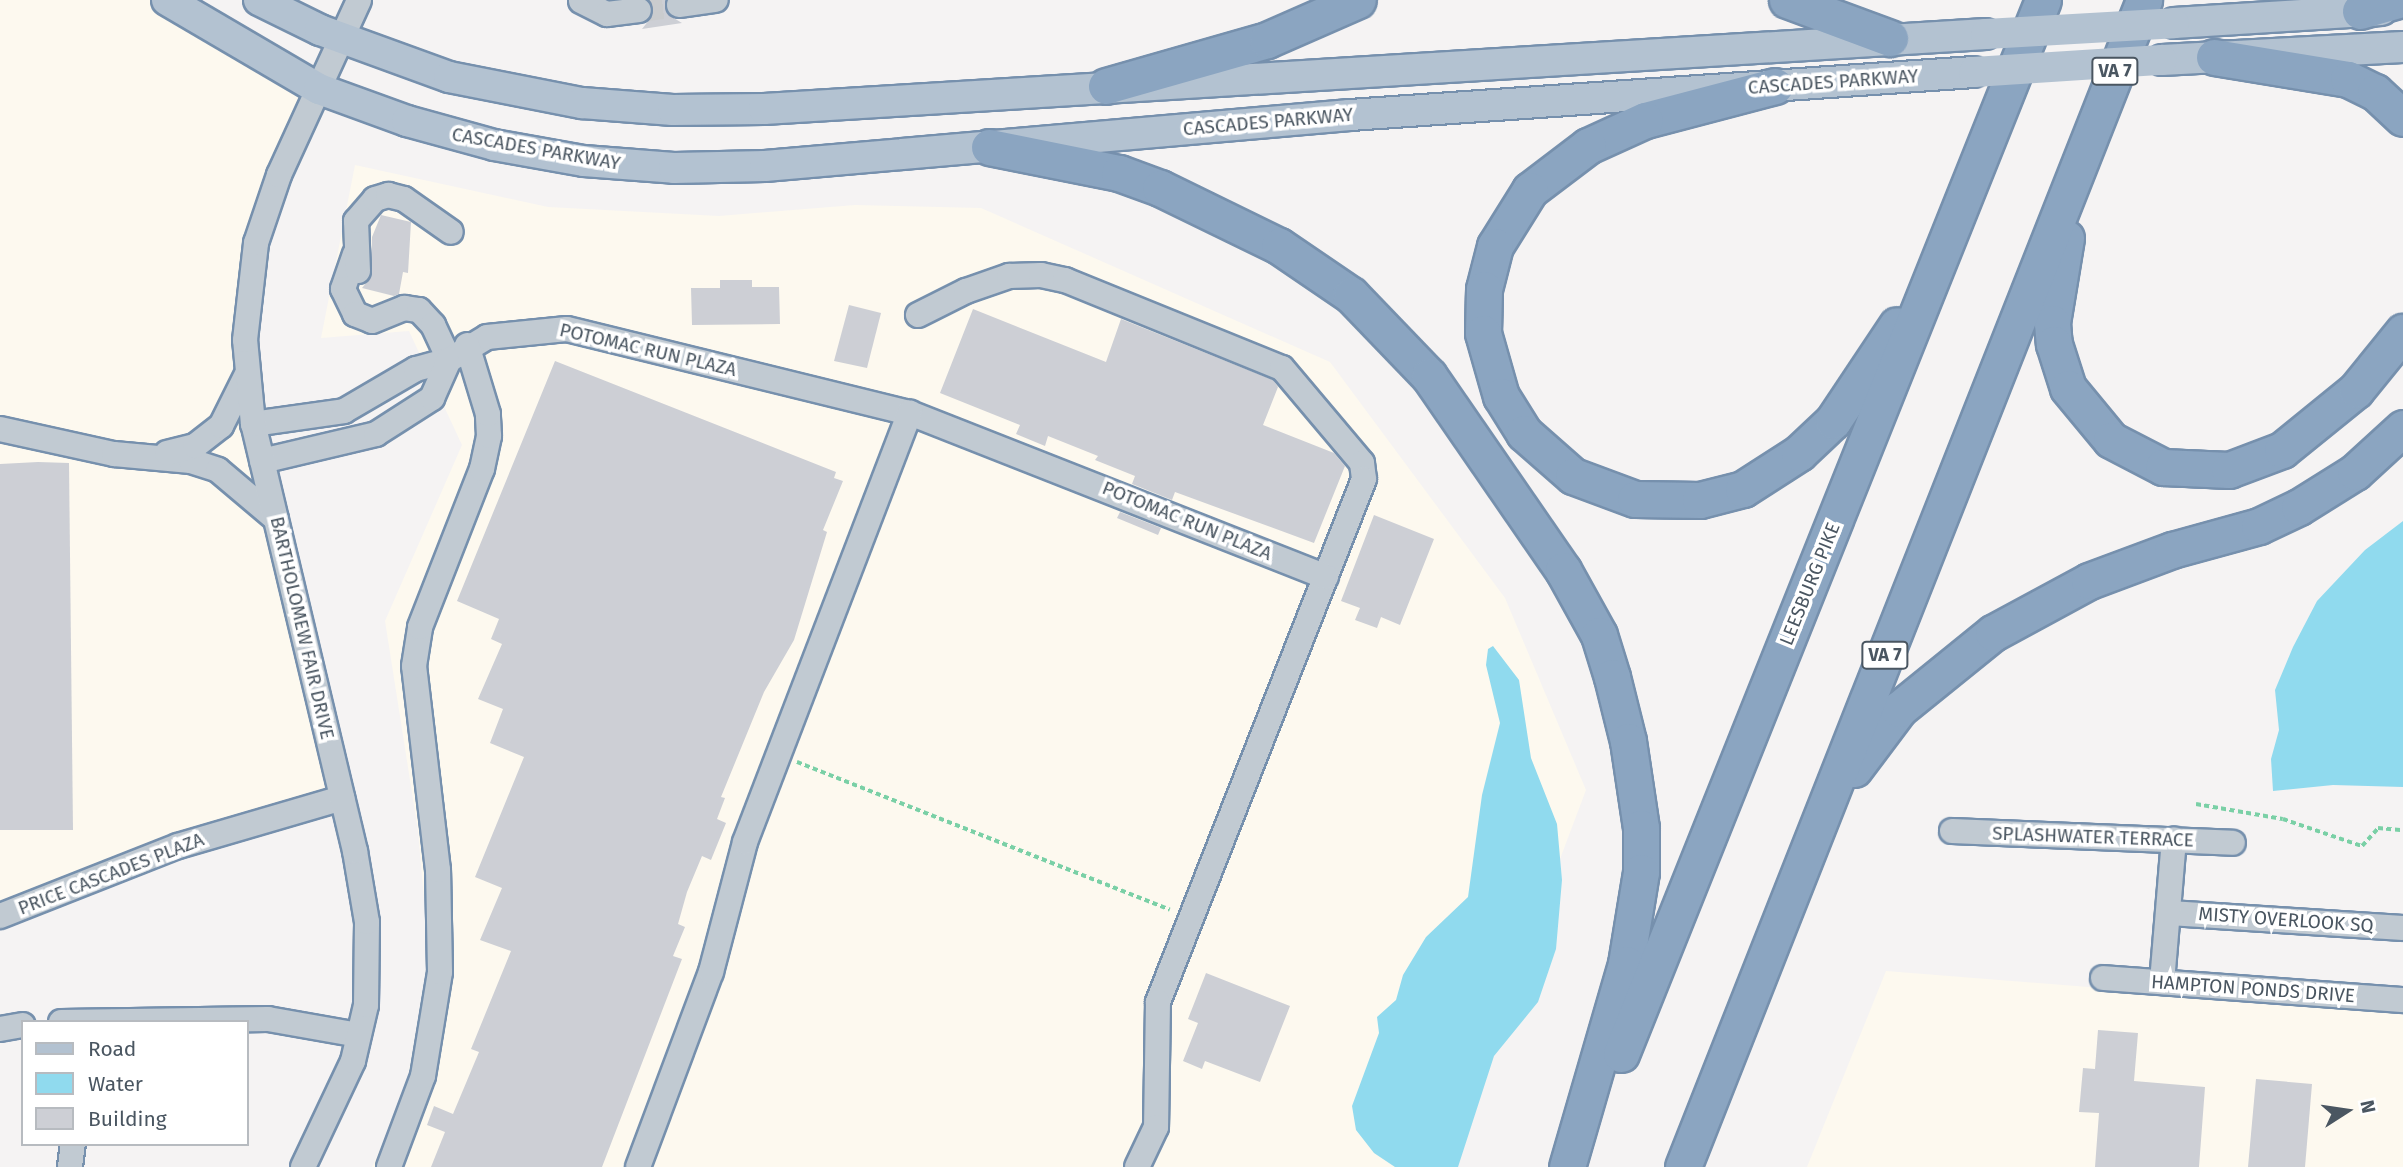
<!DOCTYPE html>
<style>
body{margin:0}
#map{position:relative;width:2403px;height:1167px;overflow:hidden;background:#f5f3f3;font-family:"Fira Sans",sans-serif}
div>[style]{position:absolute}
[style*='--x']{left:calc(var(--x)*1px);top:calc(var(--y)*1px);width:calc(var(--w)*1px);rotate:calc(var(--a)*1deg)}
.commercial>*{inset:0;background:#fdf9ef}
.water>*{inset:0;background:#90daee}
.building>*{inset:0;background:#cdcfd5}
.minor-tunnel>*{height:24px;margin-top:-12px;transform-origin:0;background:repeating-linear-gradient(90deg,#caccce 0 24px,transparent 0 36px)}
.path>*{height:3.5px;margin-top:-1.75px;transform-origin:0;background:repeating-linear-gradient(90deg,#7ad0a6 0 5px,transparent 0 8.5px)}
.roads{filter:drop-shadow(2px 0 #7690ad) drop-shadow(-2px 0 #7690ad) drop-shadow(0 2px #7690ad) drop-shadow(0 -2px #7690ad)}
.minor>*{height:24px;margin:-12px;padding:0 12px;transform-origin:12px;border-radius:12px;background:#c1cad2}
.major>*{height:30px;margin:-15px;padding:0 15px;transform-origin:15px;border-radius:15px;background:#b3c2d1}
.highway>*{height:35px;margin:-17.5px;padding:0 17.5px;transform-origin:17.5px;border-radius:17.5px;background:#8ba5c1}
.major-bridge>*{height:30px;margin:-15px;padding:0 15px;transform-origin:15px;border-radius:15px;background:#b3c2d1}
span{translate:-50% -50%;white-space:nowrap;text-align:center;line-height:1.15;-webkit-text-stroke:7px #fff;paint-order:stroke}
.shield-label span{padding:2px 5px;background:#fff;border:2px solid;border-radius:5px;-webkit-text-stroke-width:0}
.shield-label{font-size:18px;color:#4a5661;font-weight:700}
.street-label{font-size:19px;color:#4a5661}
.legend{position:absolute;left:21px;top:1020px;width:228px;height:126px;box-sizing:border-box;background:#fff;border:2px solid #b7bbc0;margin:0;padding:9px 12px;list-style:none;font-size:21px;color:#4a5661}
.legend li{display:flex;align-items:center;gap:14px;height:35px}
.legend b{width:35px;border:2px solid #b7bbc0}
.north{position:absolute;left:2312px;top:1076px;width:70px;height:70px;-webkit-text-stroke:5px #fff;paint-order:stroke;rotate:78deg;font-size:19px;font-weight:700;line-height:28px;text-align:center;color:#4a5661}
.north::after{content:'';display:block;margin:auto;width:24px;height:32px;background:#4a5661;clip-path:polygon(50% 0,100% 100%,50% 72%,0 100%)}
</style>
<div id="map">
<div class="commercial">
<div style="clip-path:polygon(0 0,167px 0,319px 89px,279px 175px,245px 340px,342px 798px,0 916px)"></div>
<div style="clip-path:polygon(355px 165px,548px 207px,719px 216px,855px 205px,981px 208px,1330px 362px,1505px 598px,1586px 790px,1444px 1167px,372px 1167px,405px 1093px,429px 957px,418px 831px,385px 621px,462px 445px,409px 331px,321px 338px)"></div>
<div style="clip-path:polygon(1886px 971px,2403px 1012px,2403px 1167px,1807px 1167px)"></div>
</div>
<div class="water">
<div style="clip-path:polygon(2403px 521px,2403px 787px,2333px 785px,2273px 791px,2271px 759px,2279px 730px,2275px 690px,2293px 647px,2317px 601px,2365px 550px)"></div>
<div style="clip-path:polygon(1493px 646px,1519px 680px,1531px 758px,1557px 824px,1562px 880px,1556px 949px,1538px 1002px,1494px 1056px,1458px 1167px,1395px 1167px,1374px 1153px,1356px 1130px,1352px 1106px,1379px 1033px,1377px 1017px,1396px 1000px,1403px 975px,1426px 937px,1468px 897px,1482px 795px,1500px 723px,1486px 665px,1488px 649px)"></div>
</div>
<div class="building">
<div style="clip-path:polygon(650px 0,665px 0,667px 14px,682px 23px,642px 29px,653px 15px)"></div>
<div style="clip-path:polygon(381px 215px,411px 222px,408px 273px,403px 272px,399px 294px,394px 296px,362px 288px,371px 277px,372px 237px)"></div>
<div style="clip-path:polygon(720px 280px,752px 280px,752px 287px,779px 287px,780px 324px,692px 325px,691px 288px,720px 288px)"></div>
<div style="clip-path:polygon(849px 305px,881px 313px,867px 368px,834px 361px)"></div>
<div style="clip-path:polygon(973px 309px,1106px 362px,1121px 319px,1273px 380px,1278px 387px,1263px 425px,1334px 453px,1345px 466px,1314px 543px,1175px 492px,1172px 500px,1132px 484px,1135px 476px,1095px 460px,1098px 456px,1048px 436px,1045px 446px,1016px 434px,1020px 425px,940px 393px)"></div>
<div style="clip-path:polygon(555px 361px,836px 472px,834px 478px,843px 481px,823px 530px,827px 532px,794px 640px,764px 692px,721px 797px,725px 798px,717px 819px,726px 823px,711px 860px,702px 856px,687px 892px,678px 924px,685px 927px,673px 956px,682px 959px,602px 1167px,431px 1167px,445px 1132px,427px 1125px,434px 1106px,453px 1114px,479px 1052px,471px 1049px,511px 951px,480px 940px,502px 888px,475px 877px,524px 757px,490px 743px,503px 709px,478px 699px,502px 644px,491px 639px,499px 619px,457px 601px)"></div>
<div style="clip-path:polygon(38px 462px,69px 463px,73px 830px,0 830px,0 464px)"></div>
<div style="clip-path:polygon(1120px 512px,1161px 528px,1158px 535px,1117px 518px)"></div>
<div style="clip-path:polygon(1374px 515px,1434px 539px,1400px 625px,1381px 617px,1377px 628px,1355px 620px,1360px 608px,1341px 601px)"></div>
<div style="clip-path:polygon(1206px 973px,1290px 1006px,1260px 1082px,1205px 1061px,1202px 1069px,1183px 1061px,1198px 1023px,1188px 1019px)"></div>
<div style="clip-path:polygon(2098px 1030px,2138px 1033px,2134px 1081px,2205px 1087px,2199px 1167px,2095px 1167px,2099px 1113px,2079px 1112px,2083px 1068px,2095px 1069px)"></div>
<div style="clip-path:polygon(2256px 1079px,2312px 1084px,2305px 1167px,2248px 1167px)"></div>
</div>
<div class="minor-tunnel">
<div style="--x:639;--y:10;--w:40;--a:-7.1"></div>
</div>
<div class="path">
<div style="--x:797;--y:762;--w:401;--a:21.6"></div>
<div style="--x:2196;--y:804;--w:88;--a:9.8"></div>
<div style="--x:2283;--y:819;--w:83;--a:18.9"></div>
<div style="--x:2362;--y:846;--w:24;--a:-48"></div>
<div style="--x:2378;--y:828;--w:25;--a:5"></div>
</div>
<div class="roads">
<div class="minor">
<div style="--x:581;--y:1;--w:29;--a:27"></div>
<div style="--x:607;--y:14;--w:32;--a:-7"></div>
<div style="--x:679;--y:5;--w:37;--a:-8"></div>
<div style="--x:355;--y:254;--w:37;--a:109"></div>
<div style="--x:343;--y:289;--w:28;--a:64"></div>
<div style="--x:355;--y:314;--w:18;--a:22"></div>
<div style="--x:372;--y:321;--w:35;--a:-22"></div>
<div style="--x:404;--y:308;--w:15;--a:8"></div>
<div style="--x:419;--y:310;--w:21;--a:47"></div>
<div style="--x:433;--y:325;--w:38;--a:65"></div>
<div style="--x:358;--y:271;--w:50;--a:-92.3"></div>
<div style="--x:356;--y:221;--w:29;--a:-49"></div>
<div style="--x:375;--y:199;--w:14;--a:-17"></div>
<div style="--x:388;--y:195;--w:16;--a:14"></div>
<div style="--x:404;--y:199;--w:57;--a:35.1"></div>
<div style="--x:918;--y:315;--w:54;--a:-26.6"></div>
<div style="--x:966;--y:291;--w:46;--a:-19.2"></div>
<div style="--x:1009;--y:276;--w:32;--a:-2"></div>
<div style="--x:1041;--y:275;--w:25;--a:12"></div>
<div style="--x:1065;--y:280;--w:234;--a:22.1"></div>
<div style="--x:1282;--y:368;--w:124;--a:49.9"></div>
<div style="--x:1362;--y:463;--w:16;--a:83"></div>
<div style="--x:1364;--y:479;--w:562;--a:111.5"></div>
<div style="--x:1158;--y:1002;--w:125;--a:90.9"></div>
<div style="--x:1156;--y:1127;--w:44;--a:115.4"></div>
<div style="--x:253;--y:424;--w:92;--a:-8.1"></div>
<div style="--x:344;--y:411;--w:83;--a:-30.3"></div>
<div style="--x:416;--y:369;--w:34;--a:-15"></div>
<div style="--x:449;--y:360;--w:44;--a:-31.2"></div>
<div style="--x:487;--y:337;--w:80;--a:-5.7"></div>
<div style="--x:567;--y:329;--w:353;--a:13.8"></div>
<div style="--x:910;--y:413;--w:447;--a:21.5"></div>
<div style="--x:0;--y:429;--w:117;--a:12.4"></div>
<div style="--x:114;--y:454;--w:77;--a:5.2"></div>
<div style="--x:191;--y:461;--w:28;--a:18"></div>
<div style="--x:218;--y:470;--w:76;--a:40.2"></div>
<div style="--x:167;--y:453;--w:29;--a:-14"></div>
<div style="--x:195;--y:446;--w:33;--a:-38"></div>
<div style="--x:221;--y:426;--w:56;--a:-63.4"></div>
<div style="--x:262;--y:461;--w:117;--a:-13.3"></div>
<div style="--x:376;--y:434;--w:67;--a:-32.7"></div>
<div style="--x:432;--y:398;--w:42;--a:-65.9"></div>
<div style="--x:1952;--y:831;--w:281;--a:2.4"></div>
<div style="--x:2170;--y:913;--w:233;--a:3.7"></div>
<div style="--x:0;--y:916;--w:191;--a:-21.5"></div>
<div style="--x:178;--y:846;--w:171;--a:-16.3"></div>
<div style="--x:2103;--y:978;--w:301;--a:4.2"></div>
<div style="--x:2162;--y:982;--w:143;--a:-85.2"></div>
<div style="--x:61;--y:1022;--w:207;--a:-0.8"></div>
<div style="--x:268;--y:1019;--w:92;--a:10"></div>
<div style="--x:0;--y:1029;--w:23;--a:-10"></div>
<div style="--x:70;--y:1167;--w:23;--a:-83"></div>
<div style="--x:303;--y:1167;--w:117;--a:-64.7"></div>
<div style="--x:353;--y:1061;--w:57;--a:-76.9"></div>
<div style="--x:366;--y:1005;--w:83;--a:-89.3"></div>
<div style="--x:367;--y:922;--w:72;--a:-99.6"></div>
<div style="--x:355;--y:851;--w:439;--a:-103.4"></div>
<div style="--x:253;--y:424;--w:84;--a:-95.4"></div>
<div style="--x:245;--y:340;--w:98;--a:-83.5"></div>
<div style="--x:256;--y:243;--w:72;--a:-71.3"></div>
<div style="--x:279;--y:175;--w:192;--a:-65.4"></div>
<div style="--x:389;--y:1167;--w:97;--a:-69.5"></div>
<div style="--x:423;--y:1076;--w:105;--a:-80.7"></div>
<div style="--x:440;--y:972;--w:102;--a:-91.1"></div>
<div style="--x:438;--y:870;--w:205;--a:-96.7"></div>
<div style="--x:414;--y:666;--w:39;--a:-81"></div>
<div style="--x:420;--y:627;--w:170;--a:-68.6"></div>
<div style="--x:482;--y:469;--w:34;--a:-78"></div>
<div style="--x:489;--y:436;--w:22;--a:-93"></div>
<div style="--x:488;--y:414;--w:72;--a:-106.9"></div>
<div style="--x:638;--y:1167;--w:208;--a:-69.5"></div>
<div style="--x:711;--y:972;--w:134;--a:-75.3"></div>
<div style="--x:745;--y:842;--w:460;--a:-69"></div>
</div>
<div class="major">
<div style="--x:167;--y:0;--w:176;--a:30.4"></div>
<div style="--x:319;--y:89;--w:94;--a:20"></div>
<div style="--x:407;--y:121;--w:90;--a:15.4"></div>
<div style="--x:494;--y:145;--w:91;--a:10.1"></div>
<div style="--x:584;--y:161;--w:90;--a:4.4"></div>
<div style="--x:674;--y:168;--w:91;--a:-1.3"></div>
<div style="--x:765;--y:166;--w:587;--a:-4.98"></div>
<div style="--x:1350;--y:115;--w:625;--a:-3.94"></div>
<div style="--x:259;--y:0;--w:68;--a:26.2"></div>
<div style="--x:320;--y:30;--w:137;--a:20"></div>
<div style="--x:449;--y:77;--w:136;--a:11.1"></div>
<div style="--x:582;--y:103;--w:91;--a:4.4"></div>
<div style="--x:673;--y:110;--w:91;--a:-0.6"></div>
<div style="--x:764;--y:109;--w:1224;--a:-3.51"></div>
<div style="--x:2174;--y:23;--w:208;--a:-3.6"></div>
<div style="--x:2162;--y:60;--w:241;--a:-3.1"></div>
</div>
<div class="highway">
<div style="--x:1787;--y:0;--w:110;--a:20.3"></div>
<div style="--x:2360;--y:11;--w:40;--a:-16"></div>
<div style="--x:2214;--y:57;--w:136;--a:9.3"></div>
<div style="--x:2348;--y:79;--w:30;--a:26"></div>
<div style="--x:2375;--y:92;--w:38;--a:43"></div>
<div style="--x:1106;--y:86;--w:167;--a:-15.9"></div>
<div style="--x:1267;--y:40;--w:99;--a:-23.7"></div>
<div style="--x:1775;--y:86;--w:134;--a:165.3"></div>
<div style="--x:1645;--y:120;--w:63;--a:155.5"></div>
<div style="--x:1588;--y:146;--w:73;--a:142.8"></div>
<div style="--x:1530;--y:190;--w:66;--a:122"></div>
<div style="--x:1495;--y:246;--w:44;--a:104.3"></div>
<div style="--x:1484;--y:289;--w:44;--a:91.3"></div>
<div style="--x:1483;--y:333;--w:66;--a:74.1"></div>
<div style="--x:1501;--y:396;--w:44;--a:58.1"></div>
<div style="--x:1524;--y:433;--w:65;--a:41.3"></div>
<div style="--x:1573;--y:476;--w:66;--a:20.4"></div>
<div style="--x:1635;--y:499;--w:65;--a:0.9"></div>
<div style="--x:1700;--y:500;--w:44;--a:-14.3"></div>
<div style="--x:1743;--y:489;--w:67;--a:-32.7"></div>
<div style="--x:1799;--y:453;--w:47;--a:-43.3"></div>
<div style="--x:1833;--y:421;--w:115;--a:-56.3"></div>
<div style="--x:989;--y:147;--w:133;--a:11.3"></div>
<div style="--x:1119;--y:173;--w:44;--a:20.1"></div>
<div style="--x:1160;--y:188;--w:132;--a:26"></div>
<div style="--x:1279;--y:246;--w:87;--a:34.2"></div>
<div style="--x:1351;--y:295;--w:112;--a:46.1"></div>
<div style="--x:1429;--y:376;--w:236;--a:55.4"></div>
<div style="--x:1563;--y:570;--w:74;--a:61"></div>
<div style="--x:1599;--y:635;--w:44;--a:72.8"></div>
<div style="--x:1612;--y:677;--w:66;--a:76"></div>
<div style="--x:1628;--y:741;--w:88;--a:81.5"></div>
<div style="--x:1641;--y:828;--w:44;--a:90"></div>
<div style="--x:1641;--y:872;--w:93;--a:99.3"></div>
<div style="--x:1626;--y:964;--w:211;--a:106.2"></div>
<div style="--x:2066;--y:238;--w:86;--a:99.4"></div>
<div style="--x:2052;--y:323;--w:21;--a:85"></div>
<div style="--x:2054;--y:344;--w:46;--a:72.3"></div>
<div style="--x:2068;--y:388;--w:67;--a:50.4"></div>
<div style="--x:2111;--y:440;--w:59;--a:27.4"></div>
<div style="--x:2163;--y:467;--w:66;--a:2.6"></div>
<div style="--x:2229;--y:470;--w:57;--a:-20.7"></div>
<div style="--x:2282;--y:450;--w:95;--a:-39"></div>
<div style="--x:2356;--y:390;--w:75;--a:-51"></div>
<div style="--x:1854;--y:769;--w:75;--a:-53.1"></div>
<div style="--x:1899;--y:709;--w:121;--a:-39"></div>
<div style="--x:1993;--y:633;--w:109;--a:-28.4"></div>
<div style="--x:2089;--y:581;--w:89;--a:-20.5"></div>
<div style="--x:2172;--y:550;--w:90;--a:-15.4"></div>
<div style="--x:2259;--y:526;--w:44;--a:-25.4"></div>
<div style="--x:2299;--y:507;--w:66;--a:-32"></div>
<div style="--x:2355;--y:472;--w:65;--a:-42.5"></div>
<div style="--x:1621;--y:1054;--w:1135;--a:-68.18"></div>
<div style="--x:1683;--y:1167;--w:1255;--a:-68.44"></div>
</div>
</div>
<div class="major-bridge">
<div style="--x:1986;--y:34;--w:188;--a:-3.3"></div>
<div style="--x:1974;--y:72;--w:188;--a:-3.7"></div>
</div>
<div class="shield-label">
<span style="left:2115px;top:71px">VA 7</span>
<span style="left:1885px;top:655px">VA 7</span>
</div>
<div class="street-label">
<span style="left:1833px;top:82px;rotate:-4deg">CASCADES PARKWAY</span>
<span style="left:1268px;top:122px;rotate:-5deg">CASCADES PARKWAY</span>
<span style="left:536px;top:149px;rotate:10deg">CASCADES PARKWAY</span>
<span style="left:648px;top:350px;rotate:13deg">POTOMAC RUN PLAZA</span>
<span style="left:1187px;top:521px;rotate:22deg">POTOMAC RUN PLAZA</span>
<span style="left:1810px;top:584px;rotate:-68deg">LEESBURG PIKE</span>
<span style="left:302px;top:628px;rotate:77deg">BARTHOLOMEW FAIR DRIVE</span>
<span style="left:2093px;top:837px;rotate:2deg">SPLASHWATER TERRACE</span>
<span style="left:111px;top:874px;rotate:-21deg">PRICE CASCADES PLAZA</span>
<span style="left:2286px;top:920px;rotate:4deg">MISTY OVERLOOK SQ</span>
<span style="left:2253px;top:989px;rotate:4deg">HAMPTON PONDS DRIVE</span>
</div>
<ul class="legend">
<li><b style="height:9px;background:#b3c2d1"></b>Road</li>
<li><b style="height:19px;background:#90daee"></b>Water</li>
<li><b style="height:19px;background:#cdcfd5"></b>Building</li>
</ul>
<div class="north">N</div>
</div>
